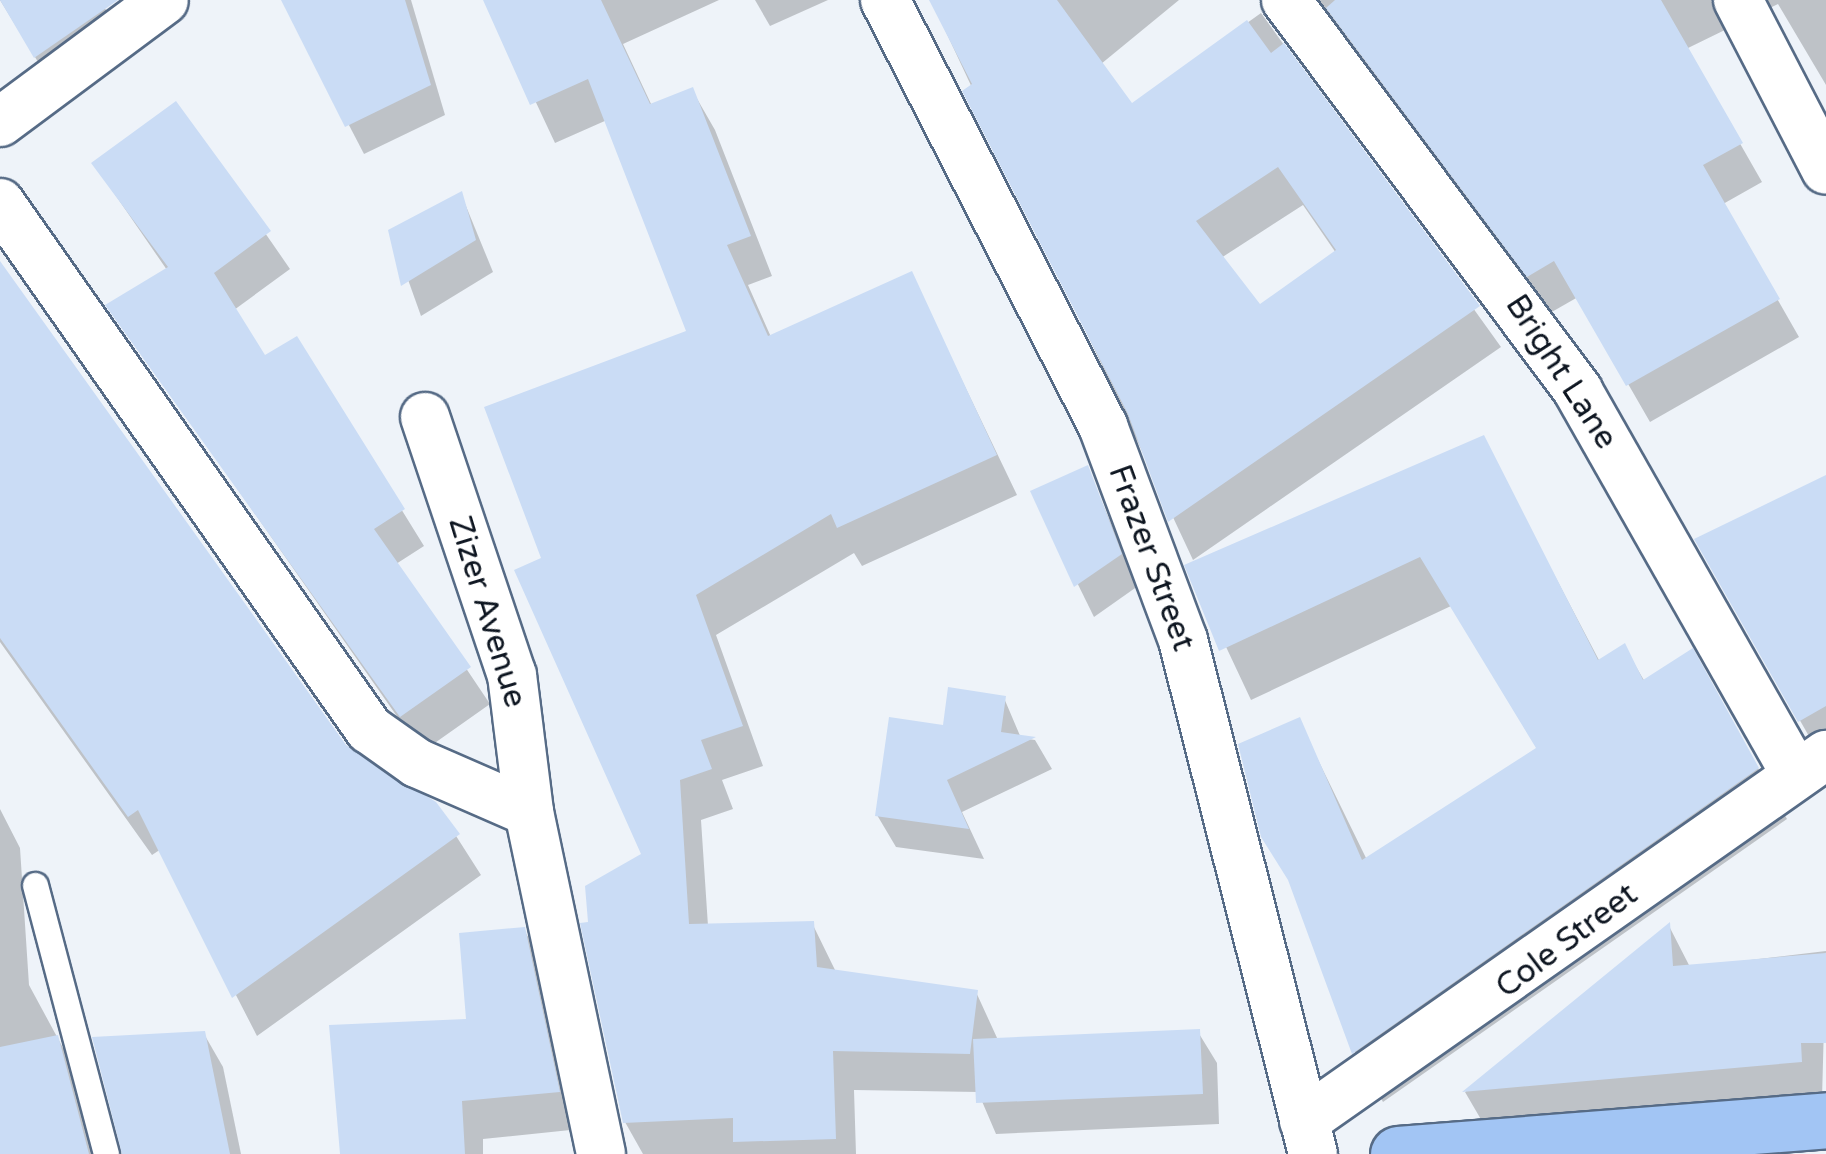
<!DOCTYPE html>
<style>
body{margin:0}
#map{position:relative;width:1826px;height:1154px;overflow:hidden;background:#eef3f9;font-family:"Varela Round",sans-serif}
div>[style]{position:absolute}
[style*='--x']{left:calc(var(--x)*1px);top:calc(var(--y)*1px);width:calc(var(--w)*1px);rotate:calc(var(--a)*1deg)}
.shadow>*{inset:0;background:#0003}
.building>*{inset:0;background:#cadcf5}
.roads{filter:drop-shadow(2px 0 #566b86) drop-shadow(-2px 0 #566b86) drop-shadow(0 2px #566b86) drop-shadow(0 -2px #566b86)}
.service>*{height:25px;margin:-12.5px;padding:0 12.5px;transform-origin:12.5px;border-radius:12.5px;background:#fff}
.minor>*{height:48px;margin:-24px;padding:0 24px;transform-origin:24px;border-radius:24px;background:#fff}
.primary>*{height:55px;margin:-27.5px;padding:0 27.5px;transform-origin:27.5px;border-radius:27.5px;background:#a2c5f4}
span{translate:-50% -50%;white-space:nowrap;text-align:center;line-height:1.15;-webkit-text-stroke:8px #fff;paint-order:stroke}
.street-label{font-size:32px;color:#0d1520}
</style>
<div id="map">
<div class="shadow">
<div style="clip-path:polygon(0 0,100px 0,124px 40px,54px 88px)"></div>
<div style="clip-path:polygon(284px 0,411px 0,445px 115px,364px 154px)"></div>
<div style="clip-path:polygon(488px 0,719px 0,623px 44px,652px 106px,692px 90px,715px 130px,772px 276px,748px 285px,771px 337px,911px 274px,1017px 495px,862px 566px,854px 553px,716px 635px,763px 766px,722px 780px,733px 809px,701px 820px,708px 926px,812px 923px,836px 972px,976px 992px,998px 1040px,1198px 1032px,1217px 1063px,1219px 1124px,996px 1134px,978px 1092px,854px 1090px,856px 1154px,643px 1154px,625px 1122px,590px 925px,645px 855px,544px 559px,690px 333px,607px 120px,555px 143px)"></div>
<div style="clip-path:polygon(755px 0,828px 0,770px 26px)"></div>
<div style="clip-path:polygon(evenodd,931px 0,1179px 0,1101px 64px,1131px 106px,1261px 13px,1501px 347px,1193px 560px,931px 0,1303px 205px,1336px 253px,1259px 308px,1221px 258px,1303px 205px)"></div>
<div style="clip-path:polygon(1318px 0,1826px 0,1826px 85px,1778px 4px,1686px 49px,1762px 182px,1723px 204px,1799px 337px,1650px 422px,1578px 297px,1550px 313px)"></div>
<div style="clip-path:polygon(176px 104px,290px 269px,234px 310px,264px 359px,296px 339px,424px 546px,396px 564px,490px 704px,422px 752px,109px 306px,167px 270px,94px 164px)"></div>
<div style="clip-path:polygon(461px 194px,493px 272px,421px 316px,391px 232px)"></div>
<div style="clip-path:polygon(0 266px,345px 747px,435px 803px,481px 875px,257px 1036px,161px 849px,152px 855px,0 642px)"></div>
<div style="clip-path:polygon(1483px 439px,1600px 662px,1624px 646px,1645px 682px,1692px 652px,1787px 819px,1383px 1102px,1355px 1052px,1293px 887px,1299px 721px,1367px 860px,1538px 750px,1451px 606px,1251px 700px,1188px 566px)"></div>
<div style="clip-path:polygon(1087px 468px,1138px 586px,1094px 617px,1033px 493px)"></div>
<div style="clip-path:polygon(1826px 478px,1826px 766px,1697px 540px)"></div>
<div style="clip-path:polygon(1004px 698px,1021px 738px,1035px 740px,1052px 769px,962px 812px,984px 859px,896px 847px,877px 815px)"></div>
<div style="clip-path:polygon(0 809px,20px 848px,29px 985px,76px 1072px,99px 1154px,0 1154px)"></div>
<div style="clip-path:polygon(1669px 926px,1690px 967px,1826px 951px,1822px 1099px,1486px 1128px,1465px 1092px)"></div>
<div style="clip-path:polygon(524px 930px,546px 968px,580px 1129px,483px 1139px,483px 1154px,342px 1154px,469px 1021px)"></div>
<div style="clip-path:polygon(204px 1034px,223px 1067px,241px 1154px,123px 1154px)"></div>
</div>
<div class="building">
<div style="clip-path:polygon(0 0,118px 0,34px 58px)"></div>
<div style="clip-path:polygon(281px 0,405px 0,431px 85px,345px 127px)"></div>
<div style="clip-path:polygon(483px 0,601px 0,650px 104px,693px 87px,751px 236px,727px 245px,768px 336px,912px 271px,997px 455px,837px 528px,831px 514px,696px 595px,743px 726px,701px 740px,712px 769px,680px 780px,689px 924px,814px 921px,817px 967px,978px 990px,970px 1054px,833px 1051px,836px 1139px,733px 1142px,733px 1118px,623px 1123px,580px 923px,588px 922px,585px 886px,641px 854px,514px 570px,541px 558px,484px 407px,686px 331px,588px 79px,530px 105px)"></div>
<div style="clip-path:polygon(evenodd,929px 0,1057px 0,1132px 103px,1247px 20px,1271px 53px,1284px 43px,1480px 306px,1168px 522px,1128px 414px,962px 91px,972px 84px,929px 0,1278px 167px,1336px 250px,1260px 304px,1196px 221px,1278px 167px)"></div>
<div style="clip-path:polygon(1335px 0,1661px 0,1743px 143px,1703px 165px,1780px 299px,1626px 386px,1554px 261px,1527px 277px,1326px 8px)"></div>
<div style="clip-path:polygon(176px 101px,271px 231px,214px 273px,265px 355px,297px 336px,405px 509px,374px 529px,471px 667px,400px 717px,105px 305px,168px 267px,91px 163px)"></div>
<div style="clip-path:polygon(462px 191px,476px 240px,401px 286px,388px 230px)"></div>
<div style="clip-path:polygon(0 261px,346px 745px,436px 802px,460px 834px,232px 998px,138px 810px,128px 817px,0 638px)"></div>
<div style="clip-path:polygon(1484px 435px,1598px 660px,1625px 643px,1643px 680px,1693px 648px,1759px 768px,1352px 1054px,1288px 880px,1261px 837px,1238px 744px,1300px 717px,1362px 860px,1536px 748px,1420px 557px,1219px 651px,1184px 565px)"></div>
<div style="clip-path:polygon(1088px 465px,1122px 554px,1074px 587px,1030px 491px)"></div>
<div style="clip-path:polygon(1826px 475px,1826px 706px,1798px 722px,1694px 539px)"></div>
<div style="clip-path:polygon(948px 687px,1006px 696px,1001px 732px,1036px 737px,947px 780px,969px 829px,875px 816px,889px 717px,943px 725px)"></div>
<div style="clip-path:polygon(1670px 922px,1673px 966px,1826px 953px,1826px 1043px,1801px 1043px,1802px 1062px,1462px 1092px)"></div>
<div style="clip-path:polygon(525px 927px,560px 1092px,462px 1101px,465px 1154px,340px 1154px,329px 1025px,466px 1019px,459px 933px)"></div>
<div style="clip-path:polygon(1200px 1029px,1203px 1094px,976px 1103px,973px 1039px)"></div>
<div style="clip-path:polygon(205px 1031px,230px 1154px,122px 1154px,92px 1037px)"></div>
<div style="clip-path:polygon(58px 1035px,89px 1154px,0 1154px,0 1047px)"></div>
</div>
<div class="roads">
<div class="service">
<div style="--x:35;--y:885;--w:278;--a:75.2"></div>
</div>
<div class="minor">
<div style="--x:885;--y:0;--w:479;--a:62.9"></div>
<div style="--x:1103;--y:426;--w:228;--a:69.5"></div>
<div style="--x:1183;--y:640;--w:530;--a:75.81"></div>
<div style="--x:1286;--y:0;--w:488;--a:53.2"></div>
<div style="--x:1578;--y:391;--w:437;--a:60.4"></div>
<div style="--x:1738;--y:0;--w:191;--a:62.6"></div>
<div style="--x:0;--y:122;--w:204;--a:-36.6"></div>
<div style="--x:0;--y:203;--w:643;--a:54.95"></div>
<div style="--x:369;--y:729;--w:59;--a:35.3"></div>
<div style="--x:417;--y:763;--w:122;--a:23.6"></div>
<div style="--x:425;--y:417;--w:272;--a:71.4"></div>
<div style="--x:512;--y:675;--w:138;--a:82.9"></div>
<div style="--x:529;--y:812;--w:349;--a:78.1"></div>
<div style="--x:1304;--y:1121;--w:638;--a:-35.04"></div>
</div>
<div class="primary">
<div style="--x:1398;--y:1154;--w:429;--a:-4.5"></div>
</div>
</div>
<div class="street-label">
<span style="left:1561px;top:372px;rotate:57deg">Bright Lane</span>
<span style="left:1151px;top:558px;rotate:70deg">Frazer Street</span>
<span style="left:487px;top:612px;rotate:73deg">Zizer Avenue</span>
<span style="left:1567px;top:941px;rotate:-37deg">Cole Street</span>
</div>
</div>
